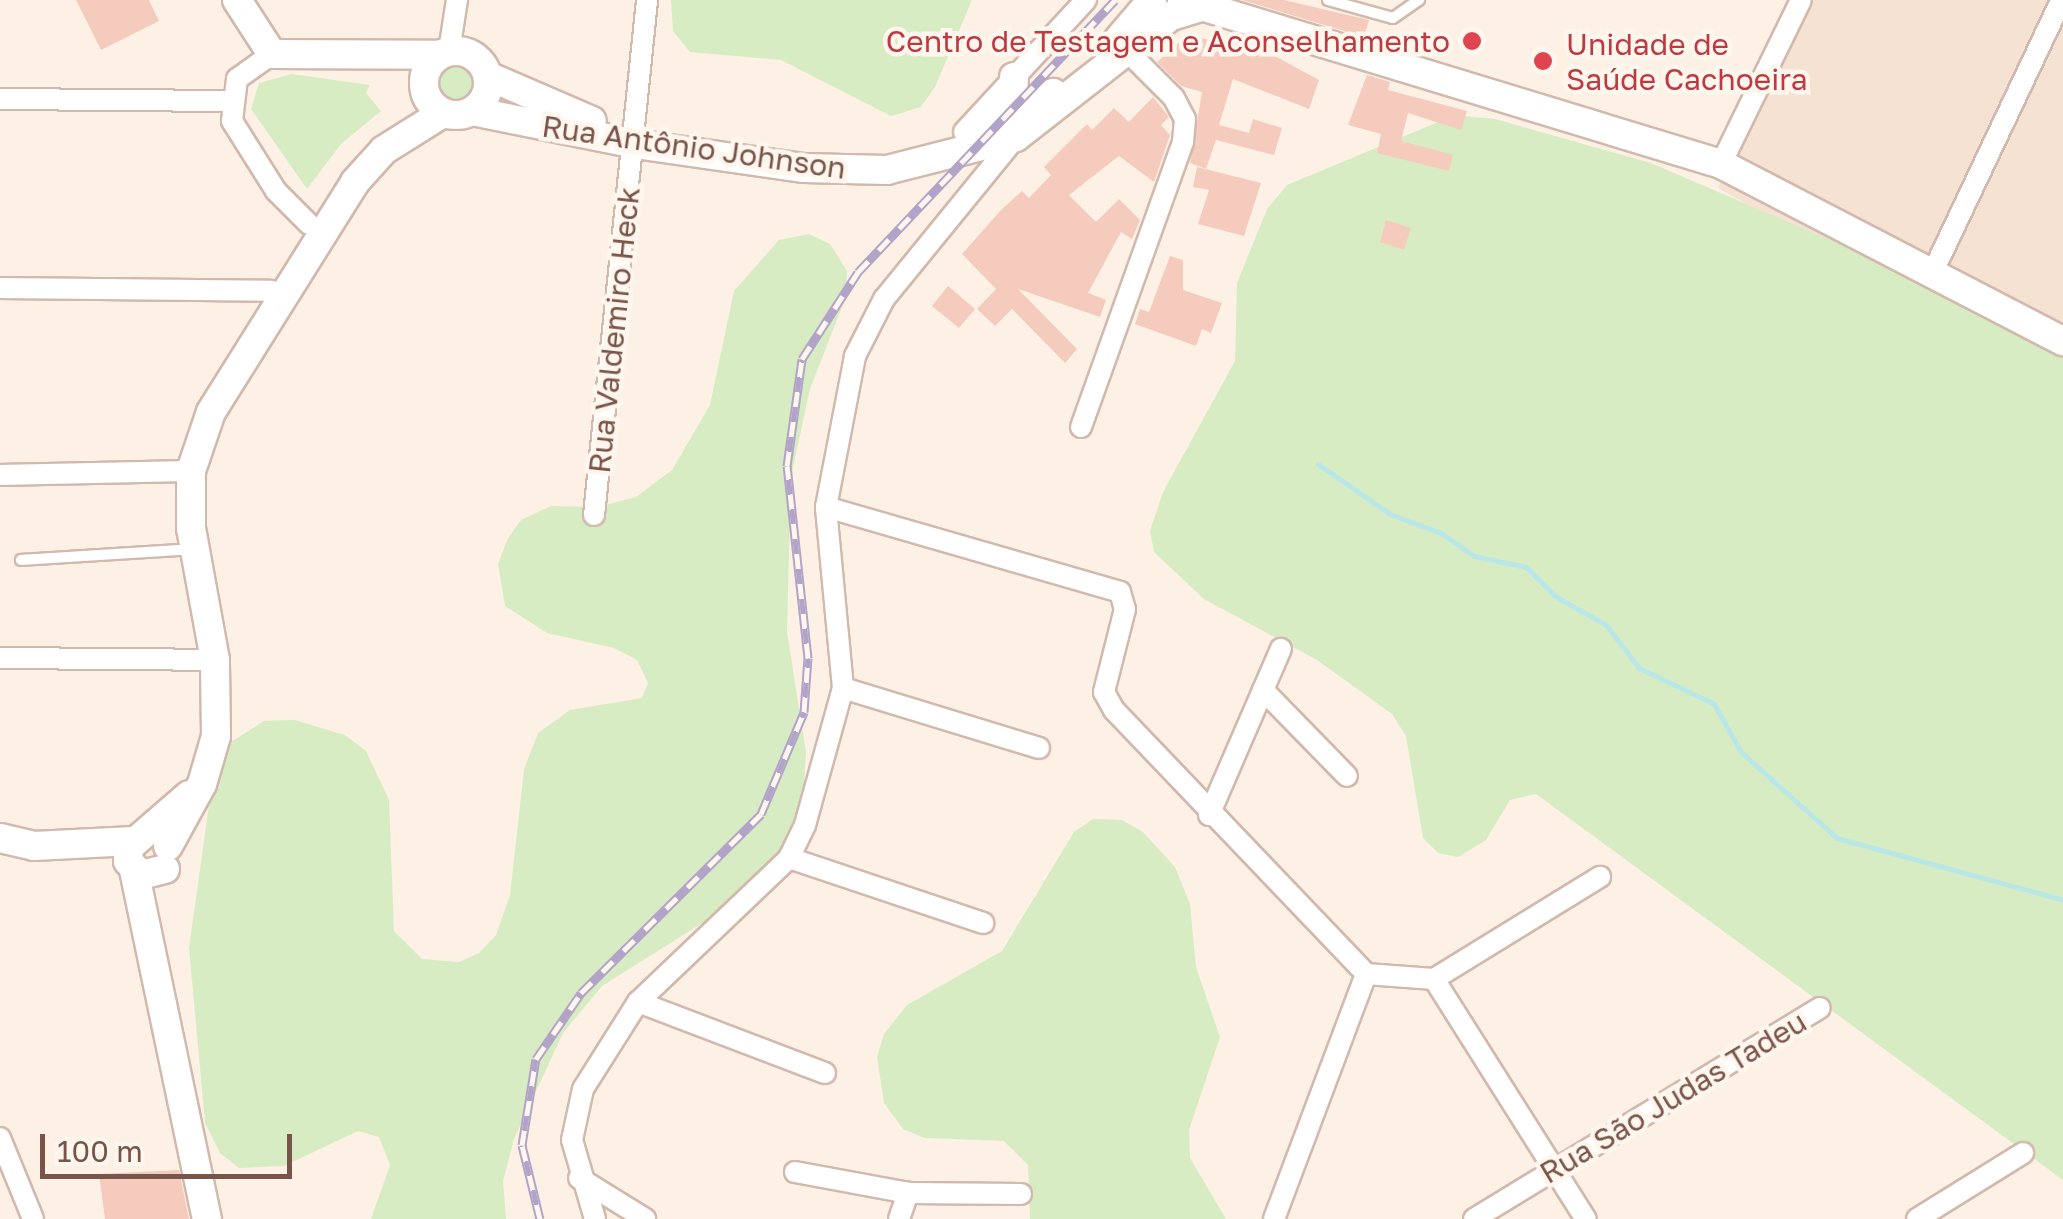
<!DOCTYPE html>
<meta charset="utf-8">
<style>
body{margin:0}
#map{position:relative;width:2063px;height:1219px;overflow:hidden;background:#fdf1e5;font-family:"Golos Text",sans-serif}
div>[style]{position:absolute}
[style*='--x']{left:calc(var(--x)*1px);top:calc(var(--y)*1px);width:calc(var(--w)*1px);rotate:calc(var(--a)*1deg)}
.residential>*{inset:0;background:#f5e2d3}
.green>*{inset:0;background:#d8ecc3}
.round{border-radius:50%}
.stream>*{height:5px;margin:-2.5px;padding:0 2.5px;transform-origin:2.5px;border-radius:2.5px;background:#b9e7e8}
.building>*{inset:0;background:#f4cbbc}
.roads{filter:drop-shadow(2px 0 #d2b9ad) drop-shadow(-2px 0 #d2b9ad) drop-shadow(0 2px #d2b9ad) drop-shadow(0 -2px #d2b9ad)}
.lane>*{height:10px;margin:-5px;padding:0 5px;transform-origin:5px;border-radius:5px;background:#fff}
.street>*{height:20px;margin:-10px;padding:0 10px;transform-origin:10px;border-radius:10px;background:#fff}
.secondary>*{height:28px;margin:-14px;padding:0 14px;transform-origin:14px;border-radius:14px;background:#fff}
.secondary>.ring{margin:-14px;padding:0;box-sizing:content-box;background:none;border:28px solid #fff;border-radius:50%}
.rail>*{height:9px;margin-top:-4.5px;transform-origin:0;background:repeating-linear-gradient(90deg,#fff6ed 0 15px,#b2a3c8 0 30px);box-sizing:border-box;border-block:2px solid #b2a3c8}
.dots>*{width:28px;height:28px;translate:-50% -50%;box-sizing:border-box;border:5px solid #fff6ed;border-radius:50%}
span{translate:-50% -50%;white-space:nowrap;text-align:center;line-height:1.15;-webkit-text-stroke:9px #fff6ed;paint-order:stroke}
.health-label{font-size:30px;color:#be3a42}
.right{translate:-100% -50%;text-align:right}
.left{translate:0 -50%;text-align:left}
.street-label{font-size:30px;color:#785449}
.scale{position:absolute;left:40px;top:1134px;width:252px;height:45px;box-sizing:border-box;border:5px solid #785449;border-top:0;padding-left:12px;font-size:30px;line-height:35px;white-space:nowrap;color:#785449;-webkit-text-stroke:8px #fff6ed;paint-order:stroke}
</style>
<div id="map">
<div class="residential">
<div style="clip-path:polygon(1807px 0,2063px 0,2063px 359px,1916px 299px,1718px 188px)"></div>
</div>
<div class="green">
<div style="clip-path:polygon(671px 0,972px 0,935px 87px,921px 107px,891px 116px,781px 60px,690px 52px,673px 31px)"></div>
<div class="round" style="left:433px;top:59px;width:46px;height:46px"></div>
<div style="clip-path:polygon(292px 74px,370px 85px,366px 93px,381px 111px,341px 144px,307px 189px,251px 109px,259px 83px)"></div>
<div style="clip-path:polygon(1455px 115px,1495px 119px,1651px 163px,2063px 340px,2063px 1180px,1536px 794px,1510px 800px,1486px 840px,1458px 857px,1438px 853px,1423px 838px,1406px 736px,1392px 714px,1317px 660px,1204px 599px,1154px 552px,1150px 531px,1163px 492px,1235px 361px,1237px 283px,1267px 209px,1287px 185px)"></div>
<div style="clip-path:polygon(809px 234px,830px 244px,847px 271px,846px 297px,810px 389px,791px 477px,787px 632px,806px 752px,803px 800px,780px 857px,750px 893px,602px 986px,563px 1033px,514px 1139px,503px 1181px,506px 1219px,371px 1219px,390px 1165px,379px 1137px,358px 1131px,284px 1166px,239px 1168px,220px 1153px,205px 1123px,189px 948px,209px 805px,229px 743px,264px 721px,295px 720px,345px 735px,366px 751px,389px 800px,394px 931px,422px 959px,459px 962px,479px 953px,496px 935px,510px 895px,524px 769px,538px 733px,570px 710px,642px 698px,648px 683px,637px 660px,614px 648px,547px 633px,505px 606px,498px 564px,508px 538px,521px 520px,551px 506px,597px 507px,636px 497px,672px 470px,710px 405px,734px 291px,779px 240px)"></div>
<div style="clip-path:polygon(1093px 819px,1122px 820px,1143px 832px,1175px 867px,1190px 904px,1196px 967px,1220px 1037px,1189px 1130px,1190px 1158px,1226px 1219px,1030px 1219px,1028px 1165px,1004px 1141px,925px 1138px,903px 1129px,884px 1103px,877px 1057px,884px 1034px,907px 1005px,1002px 951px,1074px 832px)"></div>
</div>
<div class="stream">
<div style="--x:1318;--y:464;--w:88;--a:34.8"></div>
<div style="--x:1390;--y:514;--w:54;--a:20.4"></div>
<div style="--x:1441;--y:533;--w:40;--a:34.9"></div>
<div style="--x:1474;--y:556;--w:53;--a:11.9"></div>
<div style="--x:1526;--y:567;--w:41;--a:45"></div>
<div style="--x:1555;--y:596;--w:59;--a:29.6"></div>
<div style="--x:1606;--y:625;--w:54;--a:52.5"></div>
<div style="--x:1639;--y:668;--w:83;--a:25.6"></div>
<div style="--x:1714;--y:704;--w:55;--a:60.6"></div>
<div style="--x:1741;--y:752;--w:129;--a:41.9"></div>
<div style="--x:1837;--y:838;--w:234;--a:15.3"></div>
</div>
<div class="building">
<div style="clip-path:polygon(76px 0,149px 0,159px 21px,101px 50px)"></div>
<div style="clip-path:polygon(1242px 0,1284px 0,1369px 20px,1364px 37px)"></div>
<div style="clip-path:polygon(1188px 35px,1273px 55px,1319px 80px,1309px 109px,1233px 79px,1219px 125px,1249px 133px,1253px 119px,1282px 128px,1274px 155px,1216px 140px,1206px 169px,1190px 163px,1202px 92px,1181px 86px,1157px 62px)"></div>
<div style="clip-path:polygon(1367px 75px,1390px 82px,1388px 90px,1467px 111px,1461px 130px,1408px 113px,1401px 141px,1453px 155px,1449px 171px,1377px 153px,1381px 134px,1348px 125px)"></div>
<div style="clip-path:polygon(1153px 97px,1169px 117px,1161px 125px,1170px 135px,1154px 182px,1119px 156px,1069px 195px,1096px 222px,1119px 199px,1140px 220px,1132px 239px,1121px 232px,1088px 293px,1106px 300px,1100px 317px,1018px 289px,1077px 349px,1065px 363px,1012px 309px,995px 326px,977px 309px,996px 289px,962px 254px,1001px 210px,1022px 191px,1029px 198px,1051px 175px,1044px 167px,1087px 124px,1092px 130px,1114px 108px,1129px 122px)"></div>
<div style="clip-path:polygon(1197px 167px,1261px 183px,1244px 236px,1198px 224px,1209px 190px,1193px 187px)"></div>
<div style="clip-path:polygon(1386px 220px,1411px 228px,1404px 250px,1380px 242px)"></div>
<div style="clip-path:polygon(1170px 256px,1183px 260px,1183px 290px,1222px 303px,1211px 333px,1202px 329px,1196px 346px,1135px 324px,1140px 309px,1149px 312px)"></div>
<div style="clip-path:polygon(948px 286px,975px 309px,959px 328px,932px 306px)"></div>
<div style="clip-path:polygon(179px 1170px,189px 1219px,105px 1219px,99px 1174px)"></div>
</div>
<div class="roads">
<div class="lane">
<div style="--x:1328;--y:0;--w:67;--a:15.5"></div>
<div style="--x:1393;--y:18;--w:32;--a:-35"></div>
<div style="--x:21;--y:560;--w:173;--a:-3.6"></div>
</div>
<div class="street">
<div style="--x:449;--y:51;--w:52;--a:-81.1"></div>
<div style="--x:272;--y:54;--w:43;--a:144.5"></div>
<div style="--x:237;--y:79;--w:42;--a:96.8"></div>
<div style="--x:232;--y:121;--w:83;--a:57.8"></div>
<div style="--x:276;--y:191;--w:47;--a:45"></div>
<div style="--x:0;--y:99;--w:231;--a:0.5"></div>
<div style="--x:964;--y:132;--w:180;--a:-47.3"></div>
<div style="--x:1721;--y:164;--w:182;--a:-64"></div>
<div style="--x:1931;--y:276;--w:304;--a:-64.7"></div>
<div style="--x:0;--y:288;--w:271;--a:0.6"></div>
<div style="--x:271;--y:291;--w:17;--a:28"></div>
<div style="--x:1081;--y:427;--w:303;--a:-70.3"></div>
<div style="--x:1183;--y:142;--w:23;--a:-85"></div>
<div style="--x:1185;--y:119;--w:24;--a:-118"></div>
<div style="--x:1174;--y:98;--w:79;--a:-135"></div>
<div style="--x:0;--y:475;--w:191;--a:-1.2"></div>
<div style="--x:826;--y:507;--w:306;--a:16.1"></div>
<div style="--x:1120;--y:592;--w:18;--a:74"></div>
<div style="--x:1125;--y:609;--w:86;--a:104.2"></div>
<div style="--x:1104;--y:692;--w:21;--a:61"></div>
<div style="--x:1114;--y:710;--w:365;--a:46.3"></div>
<div style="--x:1366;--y:974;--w:68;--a:4.2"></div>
<div style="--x:1434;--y:979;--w:284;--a:57.7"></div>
<div style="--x:594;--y:515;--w:518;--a:-84.12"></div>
<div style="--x:0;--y:658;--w:215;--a:0.5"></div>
<div style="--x:843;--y:688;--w:205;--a:17"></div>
<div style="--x:1263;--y:690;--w:120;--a:45.7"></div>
<div style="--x:1209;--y:815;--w:181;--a:-66.6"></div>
<div style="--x:789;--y:858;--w:205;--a:18.5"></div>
<div style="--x:1434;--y:979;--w:195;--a:-31.6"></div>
<div style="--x:638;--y:1002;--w:200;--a:20.8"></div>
<div style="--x:0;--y:1138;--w:87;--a:67.8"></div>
<div style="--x:795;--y:1172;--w:115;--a:10.5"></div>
<div style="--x:908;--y:1193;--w:113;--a:0.5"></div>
<div style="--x:579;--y:1178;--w:78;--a:31.8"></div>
<div style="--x:595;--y:1219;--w:82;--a:-106.2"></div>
<div style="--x:572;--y:1140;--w:52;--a:-77.8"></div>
<div style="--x:583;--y:1089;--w:103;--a:-57.7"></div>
<div style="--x:638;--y:1002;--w:209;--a:-43.6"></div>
<div style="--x:789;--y:858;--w:37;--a:-64"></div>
<div style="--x:805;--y:825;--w:142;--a:-74.5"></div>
<div style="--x:843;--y:688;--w:182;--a:-95.4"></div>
<div style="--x:826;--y:507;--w:154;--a:-79.1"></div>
<div style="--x:855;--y:356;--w:64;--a:-63"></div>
<div style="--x:884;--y:299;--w:209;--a:-50.8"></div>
<div style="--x:899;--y:1219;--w:28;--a:-71"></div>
<div style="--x:1274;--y:1219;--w:262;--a:-69.4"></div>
<div style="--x:1474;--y:1219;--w:405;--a:-31.4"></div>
<div style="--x:1917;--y:1219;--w:125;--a:-31.9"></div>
</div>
<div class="secondary">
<div style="--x:237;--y:0;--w:64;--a:57.1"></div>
<div style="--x:272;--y:54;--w:167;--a:0.3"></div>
<div style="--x:1182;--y:0;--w:563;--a:16.92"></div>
<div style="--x:1721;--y:164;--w:385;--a:27.4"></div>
<div style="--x:1117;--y:41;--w:54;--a:-49.5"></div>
<div class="ring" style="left:424px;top:51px;width:36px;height:36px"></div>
<div style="--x:488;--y:76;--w:113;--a:23.4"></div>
<div style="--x:1014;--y:77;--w:19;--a:93"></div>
<div style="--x:1013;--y:96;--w:19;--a:36"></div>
<div style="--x:472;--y:111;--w:166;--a:11.4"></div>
<div style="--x:635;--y:144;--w:171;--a:8.1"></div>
<div style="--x:804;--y:168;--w:83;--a:1.4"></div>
<div style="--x:887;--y:170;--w:133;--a:-14.3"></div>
<div style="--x:1016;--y:137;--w:197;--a:-38"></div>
<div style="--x:1171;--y:16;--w:34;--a:-17"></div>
<div style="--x:971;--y:134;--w:92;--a:-26.6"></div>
<div style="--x:0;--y:838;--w:35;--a:13"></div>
<div style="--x:34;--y:846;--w:99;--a:-2.9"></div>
<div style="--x:168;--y:846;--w:71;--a:-61.3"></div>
<div style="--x:202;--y:784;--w:50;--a:-73.7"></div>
<div style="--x:216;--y:736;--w:76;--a:-90.8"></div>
<div style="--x:215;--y:660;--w:134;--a:-100.3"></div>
<div style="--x:191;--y:528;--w:57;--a:-90"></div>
<div style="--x:191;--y:471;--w:62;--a:-71.3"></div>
<div style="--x:211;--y:412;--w:271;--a:-57.9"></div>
<div style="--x:355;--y:182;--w:43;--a:-47.8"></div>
<div style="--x:384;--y:150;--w:70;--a:-32.1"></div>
<div style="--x:165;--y:869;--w:25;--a:166"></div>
<div style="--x:141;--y:875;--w:19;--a:-133"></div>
<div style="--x:128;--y:861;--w:14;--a:-86"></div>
<div style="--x:129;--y:847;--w:79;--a:-40.9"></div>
<div style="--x:134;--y:870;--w:357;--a:78.2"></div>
</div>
</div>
<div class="rail">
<div style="--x:540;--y:1219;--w:76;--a:-103.7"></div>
<div style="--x:522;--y:1145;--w:87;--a:-80.8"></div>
<div style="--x:536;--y:1059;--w:80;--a:-55.7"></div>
<div style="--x:581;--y:993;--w:254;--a:-44.8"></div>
<div style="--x:761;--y:814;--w:111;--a:-67.1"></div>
<div style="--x:804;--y:712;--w:54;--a:-85.8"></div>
<div style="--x:808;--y:658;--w:193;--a:-96.2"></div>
<div style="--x:787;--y:466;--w:108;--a:-82"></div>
<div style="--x:802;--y:359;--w:103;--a:-57.2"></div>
<div style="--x:858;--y:272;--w:374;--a:-46.6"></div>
</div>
<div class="dots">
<div style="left:1472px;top:41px;background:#e0444e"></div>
<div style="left:1543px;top:61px;background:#e0444e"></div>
</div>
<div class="health-label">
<span class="right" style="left:1450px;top:41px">Centro de Testagem e Aconselhamento</span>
<span class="left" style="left:1566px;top:61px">Unidade de<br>Saúde Cachoeira</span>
</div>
<div class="street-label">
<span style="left:694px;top:147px;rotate:8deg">Rua Antônio Johnson</span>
<span style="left:614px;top:330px;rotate:-84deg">Rua Valdemiro Heck</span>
<span style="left:1673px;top:1097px;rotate:-31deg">Rua São Judas Tadeu</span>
</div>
<div class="scale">100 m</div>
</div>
